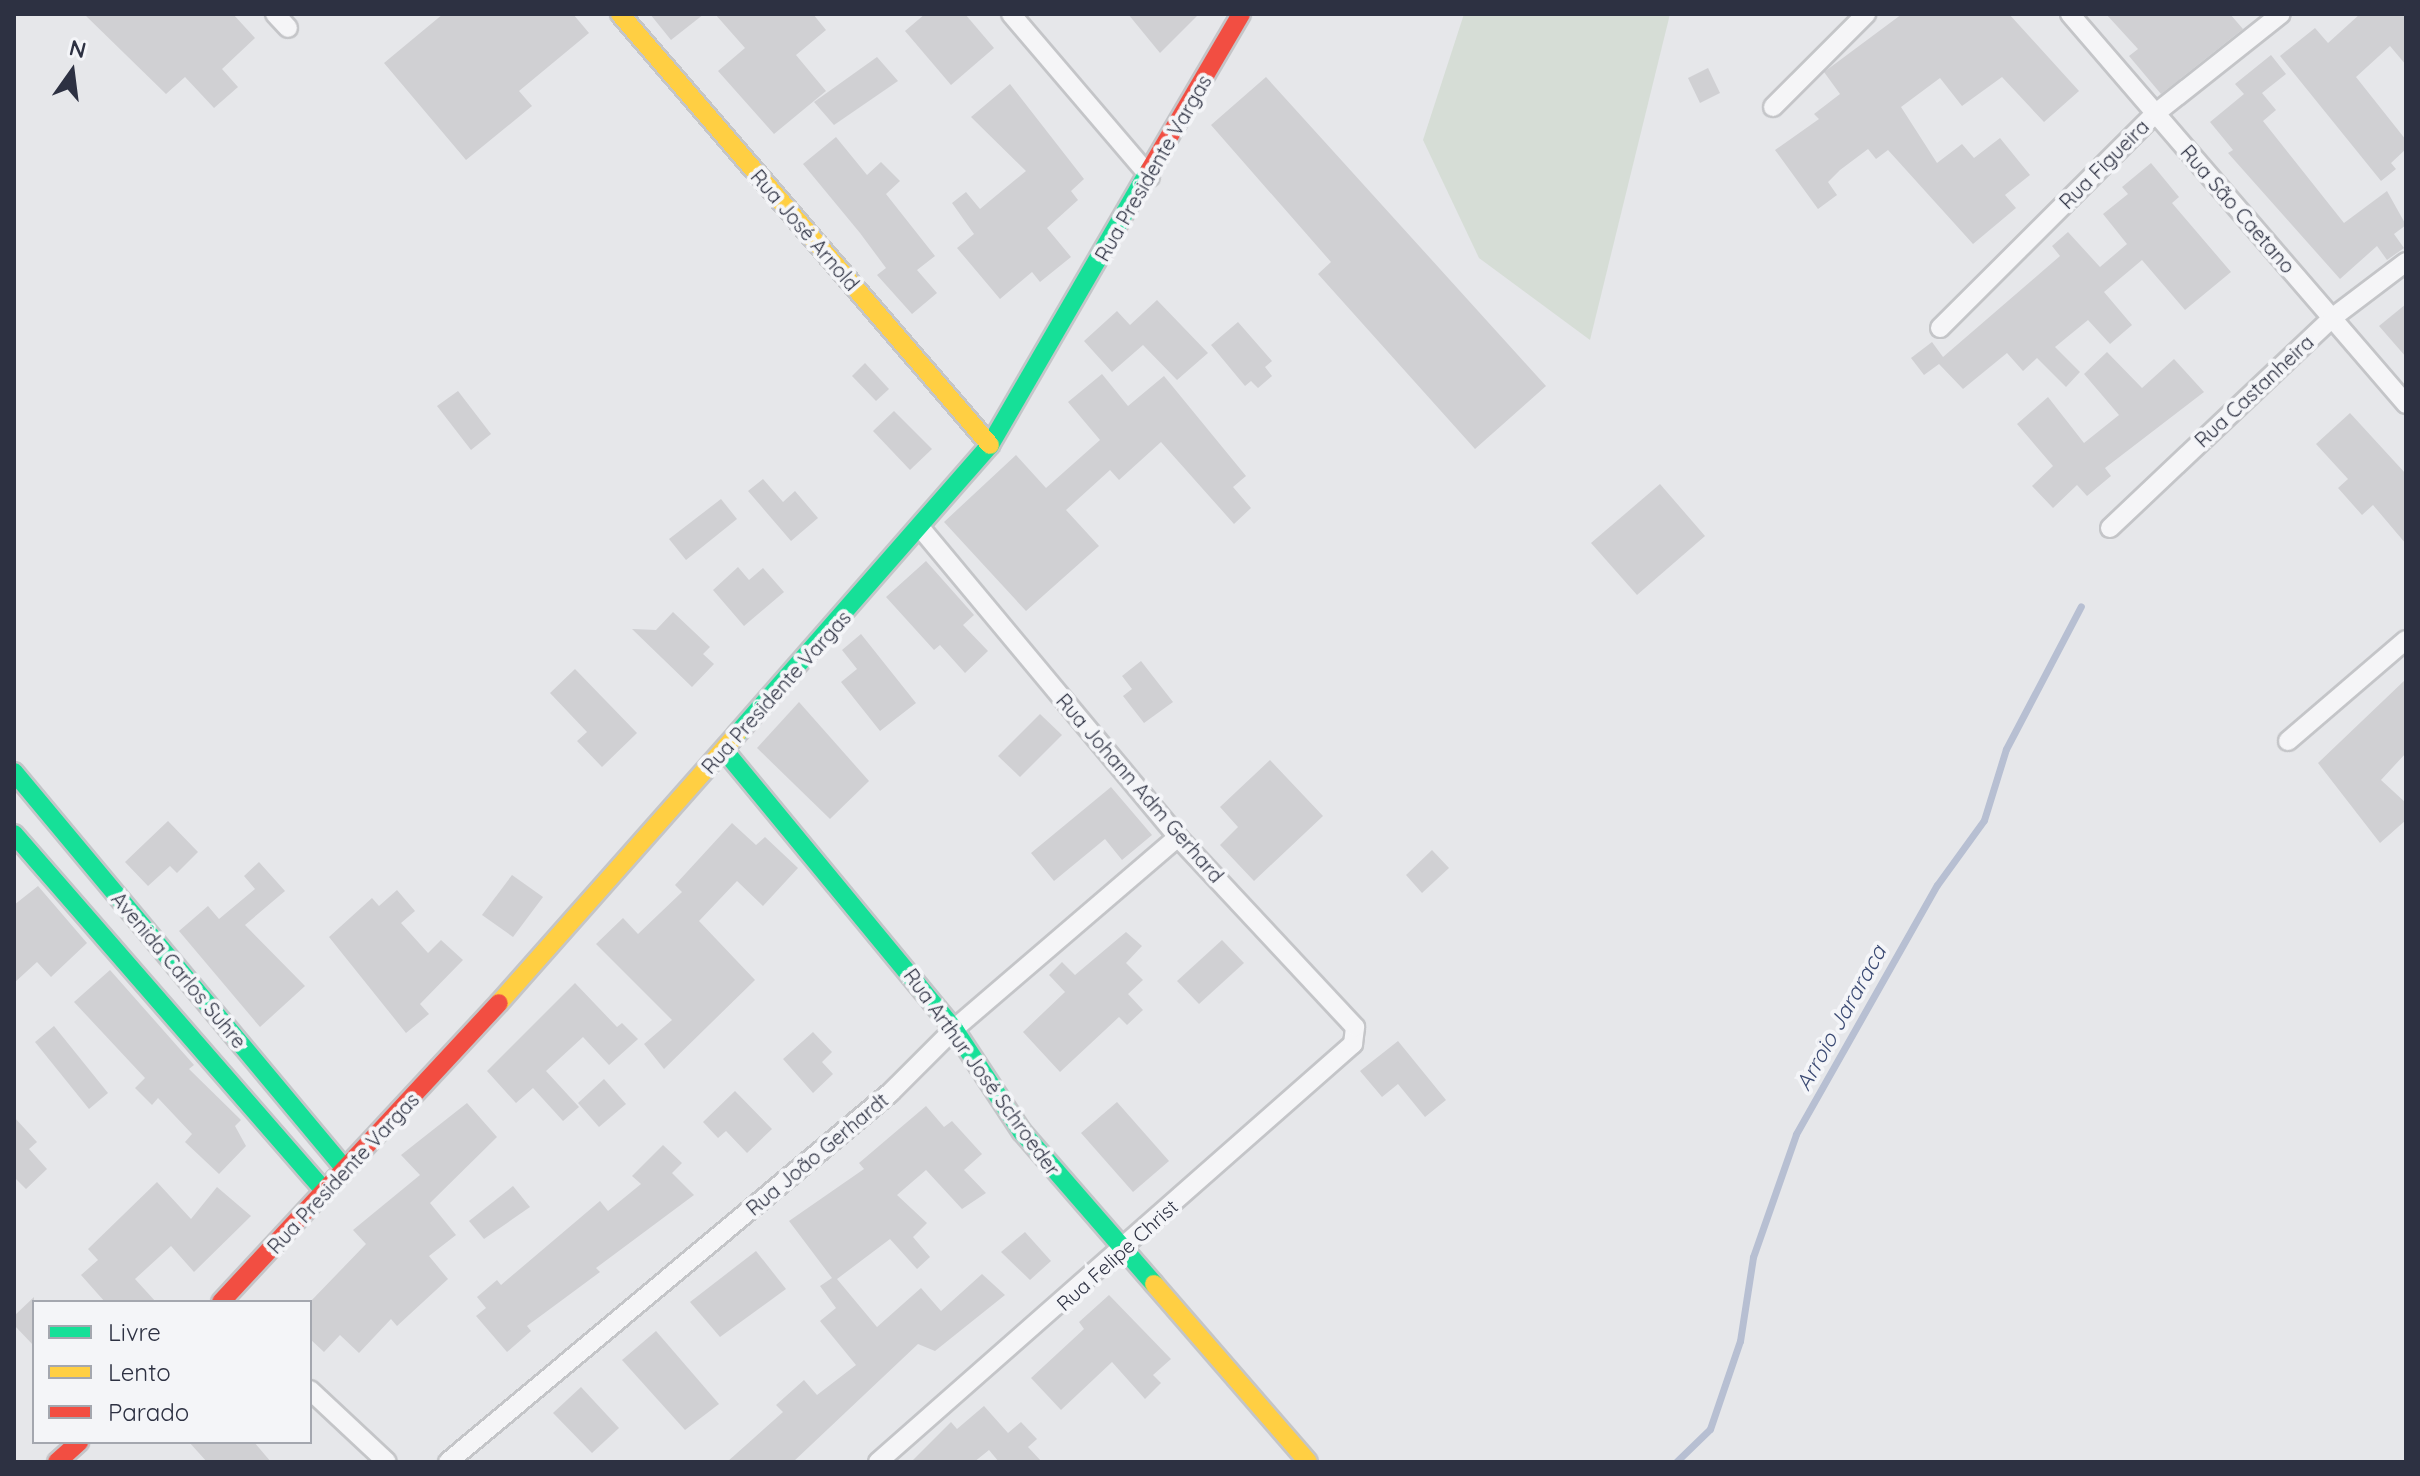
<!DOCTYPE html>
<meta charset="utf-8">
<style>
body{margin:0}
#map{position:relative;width:2420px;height:1476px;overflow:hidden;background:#e6e7ea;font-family:Quicksand,sans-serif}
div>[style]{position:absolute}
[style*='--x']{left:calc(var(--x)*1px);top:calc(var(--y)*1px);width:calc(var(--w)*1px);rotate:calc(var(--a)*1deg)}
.green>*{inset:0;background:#d6ddd6}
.stream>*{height:7px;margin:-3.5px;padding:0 3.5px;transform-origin:3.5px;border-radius:3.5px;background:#b7bfd2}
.building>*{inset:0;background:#d0d0d3}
.roads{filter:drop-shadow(2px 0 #c4c5c8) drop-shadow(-2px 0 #c4c5c8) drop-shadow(0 2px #c4c5c8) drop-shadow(0 -2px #c4c5c8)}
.street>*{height:18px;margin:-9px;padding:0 9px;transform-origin:9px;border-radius:9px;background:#f5f5f7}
.fast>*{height:18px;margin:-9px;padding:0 9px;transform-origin:9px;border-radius:9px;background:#16e098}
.slow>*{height:18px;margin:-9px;padding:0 9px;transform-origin:9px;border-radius:9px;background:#ffcf43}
.jam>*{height:18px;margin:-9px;padding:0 9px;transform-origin:9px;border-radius:9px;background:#f24e42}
span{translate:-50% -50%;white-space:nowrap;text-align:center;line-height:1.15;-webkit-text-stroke:8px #f4f5f8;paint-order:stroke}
.street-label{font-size:20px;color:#2d3142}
.water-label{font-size:22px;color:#3b4a73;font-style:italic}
.frame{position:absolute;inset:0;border:16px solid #2d3142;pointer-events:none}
.legend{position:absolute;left:32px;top:1300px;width:280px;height:144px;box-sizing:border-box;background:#f4f5f8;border:2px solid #a4a7af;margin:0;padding:10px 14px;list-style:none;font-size:24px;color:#2d3142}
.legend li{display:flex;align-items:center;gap:16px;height:40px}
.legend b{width:40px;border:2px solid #a4a7af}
.north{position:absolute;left:32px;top:32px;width:80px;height:80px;-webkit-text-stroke:6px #f4f5f8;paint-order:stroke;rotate:14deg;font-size:22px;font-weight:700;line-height:32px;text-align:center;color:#2d3142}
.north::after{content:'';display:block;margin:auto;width:28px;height:36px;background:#2d3142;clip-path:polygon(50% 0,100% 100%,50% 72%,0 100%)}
</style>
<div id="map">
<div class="green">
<div style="clip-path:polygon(1464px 14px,1670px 14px,1590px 340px,1479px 258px,1423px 140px)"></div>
</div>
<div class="stream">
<div style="--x:1676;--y:1462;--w:47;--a:-44.1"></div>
<div style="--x:1710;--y:1429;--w:93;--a:-71.2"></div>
<div style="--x:1740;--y:1341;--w:85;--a:-81.2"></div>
<div style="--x:1753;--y:1257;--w:130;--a:-70.7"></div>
<div style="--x:1796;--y:1134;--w:286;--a:-60.5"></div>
<div style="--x:1937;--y:885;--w:80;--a:-54.1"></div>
<div style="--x:1984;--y:820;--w:74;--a:-72.8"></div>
<div style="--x:2006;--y:749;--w:161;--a:-62.3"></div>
</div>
<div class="building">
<div style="clip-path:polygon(84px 14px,233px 14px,255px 38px,222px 69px,238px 87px,214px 108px,185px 77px,166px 94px)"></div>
<div style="clip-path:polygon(443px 14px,573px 14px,589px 33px,519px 91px,532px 106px,466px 160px,384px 63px)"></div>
<div style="clip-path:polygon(650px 14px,704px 14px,671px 40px)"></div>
<div style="clip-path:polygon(715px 14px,813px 14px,826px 30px,796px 55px,826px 91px,774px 134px,718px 71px,745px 48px)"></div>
<div style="clip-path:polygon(925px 14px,965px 14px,994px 48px,951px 85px,905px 31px)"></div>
<div style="clip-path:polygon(1128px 14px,1199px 14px,1160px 53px)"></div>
<div style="clip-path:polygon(1902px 14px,2009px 14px,2079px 91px,2044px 122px,2002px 77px,1962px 106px,1940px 78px,1901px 107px,1937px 163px,1962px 144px,1974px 158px,2000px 138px,2030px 175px,2005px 195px,2016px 208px,1973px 244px,1888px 150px,1876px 159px,1868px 149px,1840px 170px,1828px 182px,1837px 195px,1818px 209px,1775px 150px,1819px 119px,1814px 114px,1840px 94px,1824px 72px)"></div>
<div style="clip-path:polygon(2106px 14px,2230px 14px,2243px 29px,2161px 94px,2129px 56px,2138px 49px)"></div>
<div style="clip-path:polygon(2360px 14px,2406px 14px,2406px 65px,2390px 46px,2356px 77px,2406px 140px,2406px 149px,2391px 163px,2396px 169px,2381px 181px,2280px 56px,2315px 28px,2328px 43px)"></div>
<div style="clip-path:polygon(2271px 55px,2286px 74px,2262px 93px,2276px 110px,2263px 121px,2344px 223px,2387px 191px,2406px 225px,2394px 234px,2404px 248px,2387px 260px,2377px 246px,2340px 279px,2228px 153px,2233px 150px,2210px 122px,2244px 94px,2235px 84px)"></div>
<div style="clip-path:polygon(877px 57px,898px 81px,834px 125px,814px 102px)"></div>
<div style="clip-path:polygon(1708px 68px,1720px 93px,1700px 103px,1688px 78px)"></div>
<div style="clip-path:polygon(1266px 77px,1546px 386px,1475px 449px,1318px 274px,1331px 262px,1211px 125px)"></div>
<div style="clip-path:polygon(1010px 84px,1084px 179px,1071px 191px,1078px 200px,1047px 228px,1071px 257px,1040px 282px,1032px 272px,1000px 299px,957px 248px,974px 234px,952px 203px,966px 192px,980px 209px,1026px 171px,971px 117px)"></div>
<div style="clip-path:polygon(836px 137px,867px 175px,881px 162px,900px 181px,886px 194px,935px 256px,917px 270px,937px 293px,912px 314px,877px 275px,886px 268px,860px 233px,803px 164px)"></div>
<div style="clip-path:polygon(2151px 163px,2179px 197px,2172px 203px,2231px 272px,2185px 310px,2142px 260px,2104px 292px,2132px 325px,2110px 344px,2088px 320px,2055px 347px,2080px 372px,2066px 387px,2037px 358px,2023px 371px,2007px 353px,1963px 389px,1939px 364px,1924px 375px,1911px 358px,1932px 342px,1943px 357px,2060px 256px,2052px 246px,2068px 232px,2100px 267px,2127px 244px,2103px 214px,2128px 194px,2122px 187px)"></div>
<div style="clip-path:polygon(1157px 300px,1208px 353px,1177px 380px,1143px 345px,1112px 372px,1084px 341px,1117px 311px,1130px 325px)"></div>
<div style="clip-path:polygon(2406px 304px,2406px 357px,2379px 326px)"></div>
<div style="clip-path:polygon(1238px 322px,1272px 361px,1265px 367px,1272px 376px,1258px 388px,1251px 381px,1245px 386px,1211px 345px)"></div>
<div style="clip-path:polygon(2107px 352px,2142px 388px,2174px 359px,2204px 392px,2105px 468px,2111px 476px,2087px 496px,2077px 485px,2053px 508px,2032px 486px,2053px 466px,2017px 424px,2048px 397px,2084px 443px,2119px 415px,2084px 374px)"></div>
<div style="clip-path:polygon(865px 363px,889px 389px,876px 401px,852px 376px)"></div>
<div style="clip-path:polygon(1102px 374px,1128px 406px,1164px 376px,1246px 476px,1233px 487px,1251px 508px,1234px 524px,1161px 442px,1119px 480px,1110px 470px,1066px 510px,1099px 546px,1026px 611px,944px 522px,1016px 455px,1046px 488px,1100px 440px,1068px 402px)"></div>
<div style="clip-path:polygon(458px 391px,491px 434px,471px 450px,437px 406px)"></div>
<div style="clip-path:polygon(894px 411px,932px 449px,910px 470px,873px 431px)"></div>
<div style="clip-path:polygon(2350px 413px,2406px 474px,2406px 544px,2373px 505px,2362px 515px,2338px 488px,2348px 479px,2316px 444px)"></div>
<div style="clip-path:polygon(763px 479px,783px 502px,795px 491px,818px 518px,791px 541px,748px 491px)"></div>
<div style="clip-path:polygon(1660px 484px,1705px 536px,1637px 595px,1591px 543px)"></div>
<div style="clip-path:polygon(721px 499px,737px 519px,686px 560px,669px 539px)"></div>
<div style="clip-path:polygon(926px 561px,974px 615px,963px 625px,988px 651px,965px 673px,940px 645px,934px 650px,886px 597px)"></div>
<div style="clip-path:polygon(738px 567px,749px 580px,763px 568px,784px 592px,744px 626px,713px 590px)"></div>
<div style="clip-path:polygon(673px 612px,710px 647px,703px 654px,714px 664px,692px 687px,632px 629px,656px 630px)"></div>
<div style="clip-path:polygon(861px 634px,916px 703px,880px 731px,841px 682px,857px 669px,842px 650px)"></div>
<div style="clip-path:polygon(1141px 661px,1173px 702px,1144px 723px,1123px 696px,1132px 689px,1122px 676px)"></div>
<div style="clip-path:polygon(575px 669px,637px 733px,602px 767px,577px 741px,587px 732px,550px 693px)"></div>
<div style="clip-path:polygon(2406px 679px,2406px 753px,2381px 780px,2406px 803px,2406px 820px,2380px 843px,2318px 763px)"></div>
<div style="clip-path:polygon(799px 702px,869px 781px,830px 819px,757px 748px)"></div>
<div style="clip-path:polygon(1040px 714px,1062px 735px,1020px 777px,998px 756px)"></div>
<div style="clip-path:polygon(1270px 760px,1323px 816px,1254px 881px,1220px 845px,1238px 827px,1220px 807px)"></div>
<div style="clip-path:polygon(1111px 787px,1152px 835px,1122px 860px,1105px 839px,1054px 881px,1031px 853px)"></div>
<div style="clip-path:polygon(168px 821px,198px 852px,177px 873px,170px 866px,148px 886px,125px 862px)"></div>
<div style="clip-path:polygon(732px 823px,756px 845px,765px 837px,798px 868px,763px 906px,737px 881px,699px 921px,755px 980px,664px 1069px,644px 1044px,672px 1020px,596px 944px,623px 918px,638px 934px,682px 892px,675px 885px)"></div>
<div style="clip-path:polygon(1432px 850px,1449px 868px,1422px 893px,1406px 875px)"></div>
<div style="clip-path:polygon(259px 862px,285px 891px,245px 925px,305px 986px,260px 1027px,179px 931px,208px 906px,219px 919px,255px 889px,244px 876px)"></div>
<div style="clip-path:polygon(512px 875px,543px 897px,513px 937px,482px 915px)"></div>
<div style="clip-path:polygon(38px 886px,87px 943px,51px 977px,37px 962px,14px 983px,14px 905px)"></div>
<div style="clip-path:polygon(397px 890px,415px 911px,401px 923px,428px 953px,441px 940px,463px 960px,420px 1004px,429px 1014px,406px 1033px,329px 937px,372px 898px,379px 906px)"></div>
<div style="clip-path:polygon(1126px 932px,1142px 946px,1126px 963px,1143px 980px,1128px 994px,1143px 1010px,1127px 1025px,1119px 1017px,1060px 1072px,1023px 1032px,1065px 992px,1049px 975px,1062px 962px,1075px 975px)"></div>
<div style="clip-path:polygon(1222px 940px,1244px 963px,1199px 1004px,1177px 981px)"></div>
<div style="clip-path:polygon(110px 970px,194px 1065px,189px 1069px,241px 1120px,235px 1126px,246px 1146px,219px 1174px,185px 1142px,192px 1134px,158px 1098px,152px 1105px,135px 1088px,145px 1078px,74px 1002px)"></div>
<div style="clip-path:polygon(575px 983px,617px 1027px,622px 1023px,638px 1039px,609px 1065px,583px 1037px,546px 1071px,579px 1107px,563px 1121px,533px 1088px,516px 1103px,487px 1071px)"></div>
<div style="clip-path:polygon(54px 1026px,108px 1093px,89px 1109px,35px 1042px)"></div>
<div style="clip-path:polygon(813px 1032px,832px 1052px,822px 1062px,833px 1074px,813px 1093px,783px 1059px)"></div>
<div style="clip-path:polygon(1398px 1041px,1446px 1100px,1425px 1117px,1398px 1084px,1382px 1097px,1360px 1071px)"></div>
<div style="clip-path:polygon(604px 1079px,626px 1104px,599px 1127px,578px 1103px)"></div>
<div style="clip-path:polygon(735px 1091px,772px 1129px,747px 1153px,726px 1131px,718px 1138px,703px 1122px)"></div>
<div style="clip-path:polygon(1117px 1102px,1169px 1161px,1133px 1192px,1081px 1133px)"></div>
<div style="clip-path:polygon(467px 1103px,497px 1137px,430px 1203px,456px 1235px,429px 1256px,448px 1279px,397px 1326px,391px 1319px,359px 1353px,340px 1335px,324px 1352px,310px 1339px,310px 1302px,366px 1244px,353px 1230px,420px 1175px,401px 1155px)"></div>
<div style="clip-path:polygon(926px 1106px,944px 1127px,952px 1121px,982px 1154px,964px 1170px,986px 1193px,962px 1209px,926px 1170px,897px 1195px,927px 1223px,913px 1237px,930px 1257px,917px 1269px,890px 1239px,837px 1279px,877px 1327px,921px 1288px,941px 1311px,982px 1274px,1005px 1295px,935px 1351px,918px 1344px,793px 1462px,727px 1462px,783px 1412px,776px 1405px,804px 1380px,817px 1395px,856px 1365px,820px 1321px,836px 1308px,820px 1286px,832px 1278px,789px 1221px,864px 1169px,859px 1163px)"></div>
<div style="clip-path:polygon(14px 1117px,37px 1142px,29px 1149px,47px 1169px,26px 1189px,14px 1177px)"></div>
<div style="clip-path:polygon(663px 1145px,682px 1163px,672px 1173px,694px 1195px,596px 1268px,600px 1272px,527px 1326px,531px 1331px,507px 1352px,476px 1316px,486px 1308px,477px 1297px,497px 1280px,501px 1285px,600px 1201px,608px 1211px,641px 1184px,632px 1176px)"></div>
<div style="clip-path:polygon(157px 1182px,191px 1219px,217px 1187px,251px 1216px,194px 1272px,171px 1246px,135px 1279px,156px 1302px,105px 1302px,81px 1275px,98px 1260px,88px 1249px)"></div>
<div style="clip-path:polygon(513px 1186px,530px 1207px,484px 1239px,469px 1221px)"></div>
<div style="clip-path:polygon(1025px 1232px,1051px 1261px,1030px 1280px,1001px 1252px)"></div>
<div style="clip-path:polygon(756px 1251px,786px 1289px,720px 1337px,690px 1302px)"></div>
<div style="clip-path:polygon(1109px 1295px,1171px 1359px,1153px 1375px,1161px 1383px,1145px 1399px,1112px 1362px,1061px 1410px,1031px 1378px,1084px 1329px,1079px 1322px)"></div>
<div style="clip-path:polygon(34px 1297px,34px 1346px,14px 1325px,14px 1316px)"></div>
<div style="clip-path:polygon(656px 1331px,719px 1404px,685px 1430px,622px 1360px)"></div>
<div style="clip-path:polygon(581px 1387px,619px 1428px,592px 1453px,553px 1413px)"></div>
<div style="clip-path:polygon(984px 1406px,1008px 1433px,1021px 1422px,1037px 1439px,1028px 1447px,1042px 1462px,999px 1462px,989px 1450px,974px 1462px,911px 1462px,951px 1422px,957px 1429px)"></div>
<div style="clip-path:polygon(189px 1442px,254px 1442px,271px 1462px,207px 1462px)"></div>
</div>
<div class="roads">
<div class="street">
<div style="--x:275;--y:14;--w:19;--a:47"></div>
<div style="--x:1011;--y:14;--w:214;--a:49.5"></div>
<div style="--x:2070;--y:14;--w:515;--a:49.25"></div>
<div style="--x:1773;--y:107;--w:132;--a:-45"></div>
<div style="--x:1940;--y:328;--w:305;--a:-44.9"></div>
<div style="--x:2156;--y:113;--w:159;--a:-38.4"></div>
<div style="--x:2110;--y:528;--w:306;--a:-43.4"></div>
<div style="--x:2332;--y:318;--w:93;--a:-37.1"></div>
<div style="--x:2288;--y:741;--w:155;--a:-40.6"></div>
<div style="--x:310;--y:1390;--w:105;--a:43.1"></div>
<div style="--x:448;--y:1462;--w:576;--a:-39.86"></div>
<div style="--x:890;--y:1093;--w:91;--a:-45"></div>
<div style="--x:954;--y:1029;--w:295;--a:-40.6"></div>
<div style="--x:878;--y:1462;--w:633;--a:-41.35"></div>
<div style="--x:1353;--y:1044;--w:17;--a:-83"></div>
<div style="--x:1355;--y:1027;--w:260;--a:-133"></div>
<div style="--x:1178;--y:837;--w:401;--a:-129.8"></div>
</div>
<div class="fast">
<div style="--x:737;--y:734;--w:384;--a:-48.8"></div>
<div style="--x:990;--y:445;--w:317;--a:-59.9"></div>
<div style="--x:724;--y:750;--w:362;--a:50.5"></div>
<div style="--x:954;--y:1029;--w:123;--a:56.6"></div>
<div style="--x:1022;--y:1132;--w:201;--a:49"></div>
<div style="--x:14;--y:772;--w:515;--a:50.19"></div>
<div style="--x:14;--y:834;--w:471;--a:49"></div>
</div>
<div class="slow">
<div style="--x:620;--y:14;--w:568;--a:49.35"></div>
<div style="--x:499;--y:1003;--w:359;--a:-48.5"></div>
<div style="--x:1154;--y:1284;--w:235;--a:49.1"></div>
</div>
<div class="jam">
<div style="--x:1149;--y:171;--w:182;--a:-59.6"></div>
<div style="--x:221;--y:1302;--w:408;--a:-47.1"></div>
<div style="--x:57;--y:1462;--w:30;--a:-42"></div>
</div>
</div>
<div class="street-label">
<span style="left:2104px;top:164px;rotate:-45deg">Rua Figueira</span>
<span style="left:1153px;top:168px;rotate:-60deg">Rua Presidente Vargas</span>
<span style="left:2238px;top:209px;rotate:49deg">Rua São Caetano</span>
<span style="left:805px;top:230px;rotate:49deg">Rua José Arnold</span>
<span style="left:2254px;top:391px;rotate:-43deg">Rua Castanheira</span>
<span style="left:776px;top:692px;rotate:-48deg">Rua Presidente Vargas</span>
<span style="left:1140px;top:788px;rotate:49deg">Rua Johann Adm Gerhard</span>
<span style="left:179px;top:970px;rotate:50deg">Avenida Carlos Suhre</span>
<span style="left:982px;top:1072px;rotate:54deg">Rua Arthur José Schroeder</span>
<span style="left:817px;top:1154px;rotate:-40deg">Rua João Gerhardt</span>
<span style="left:343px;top:1173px;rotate:-47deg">Rua Presidente Vargas</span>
<span style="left:1117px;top:1255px;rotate:-42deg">Rua Felipe Christ</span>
</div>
<div class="water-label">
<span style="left:1841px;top:1018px;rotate:-61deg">Arroio Jararaca</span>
</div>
<div class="frame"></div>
<ul class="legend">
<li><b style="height:10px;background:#16e098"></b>Livre</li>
<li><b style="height:10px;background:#ffcf43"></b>Lento</li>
<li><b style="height:10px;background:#f24e42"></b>Parado</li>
</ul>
<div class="north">N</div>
</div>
